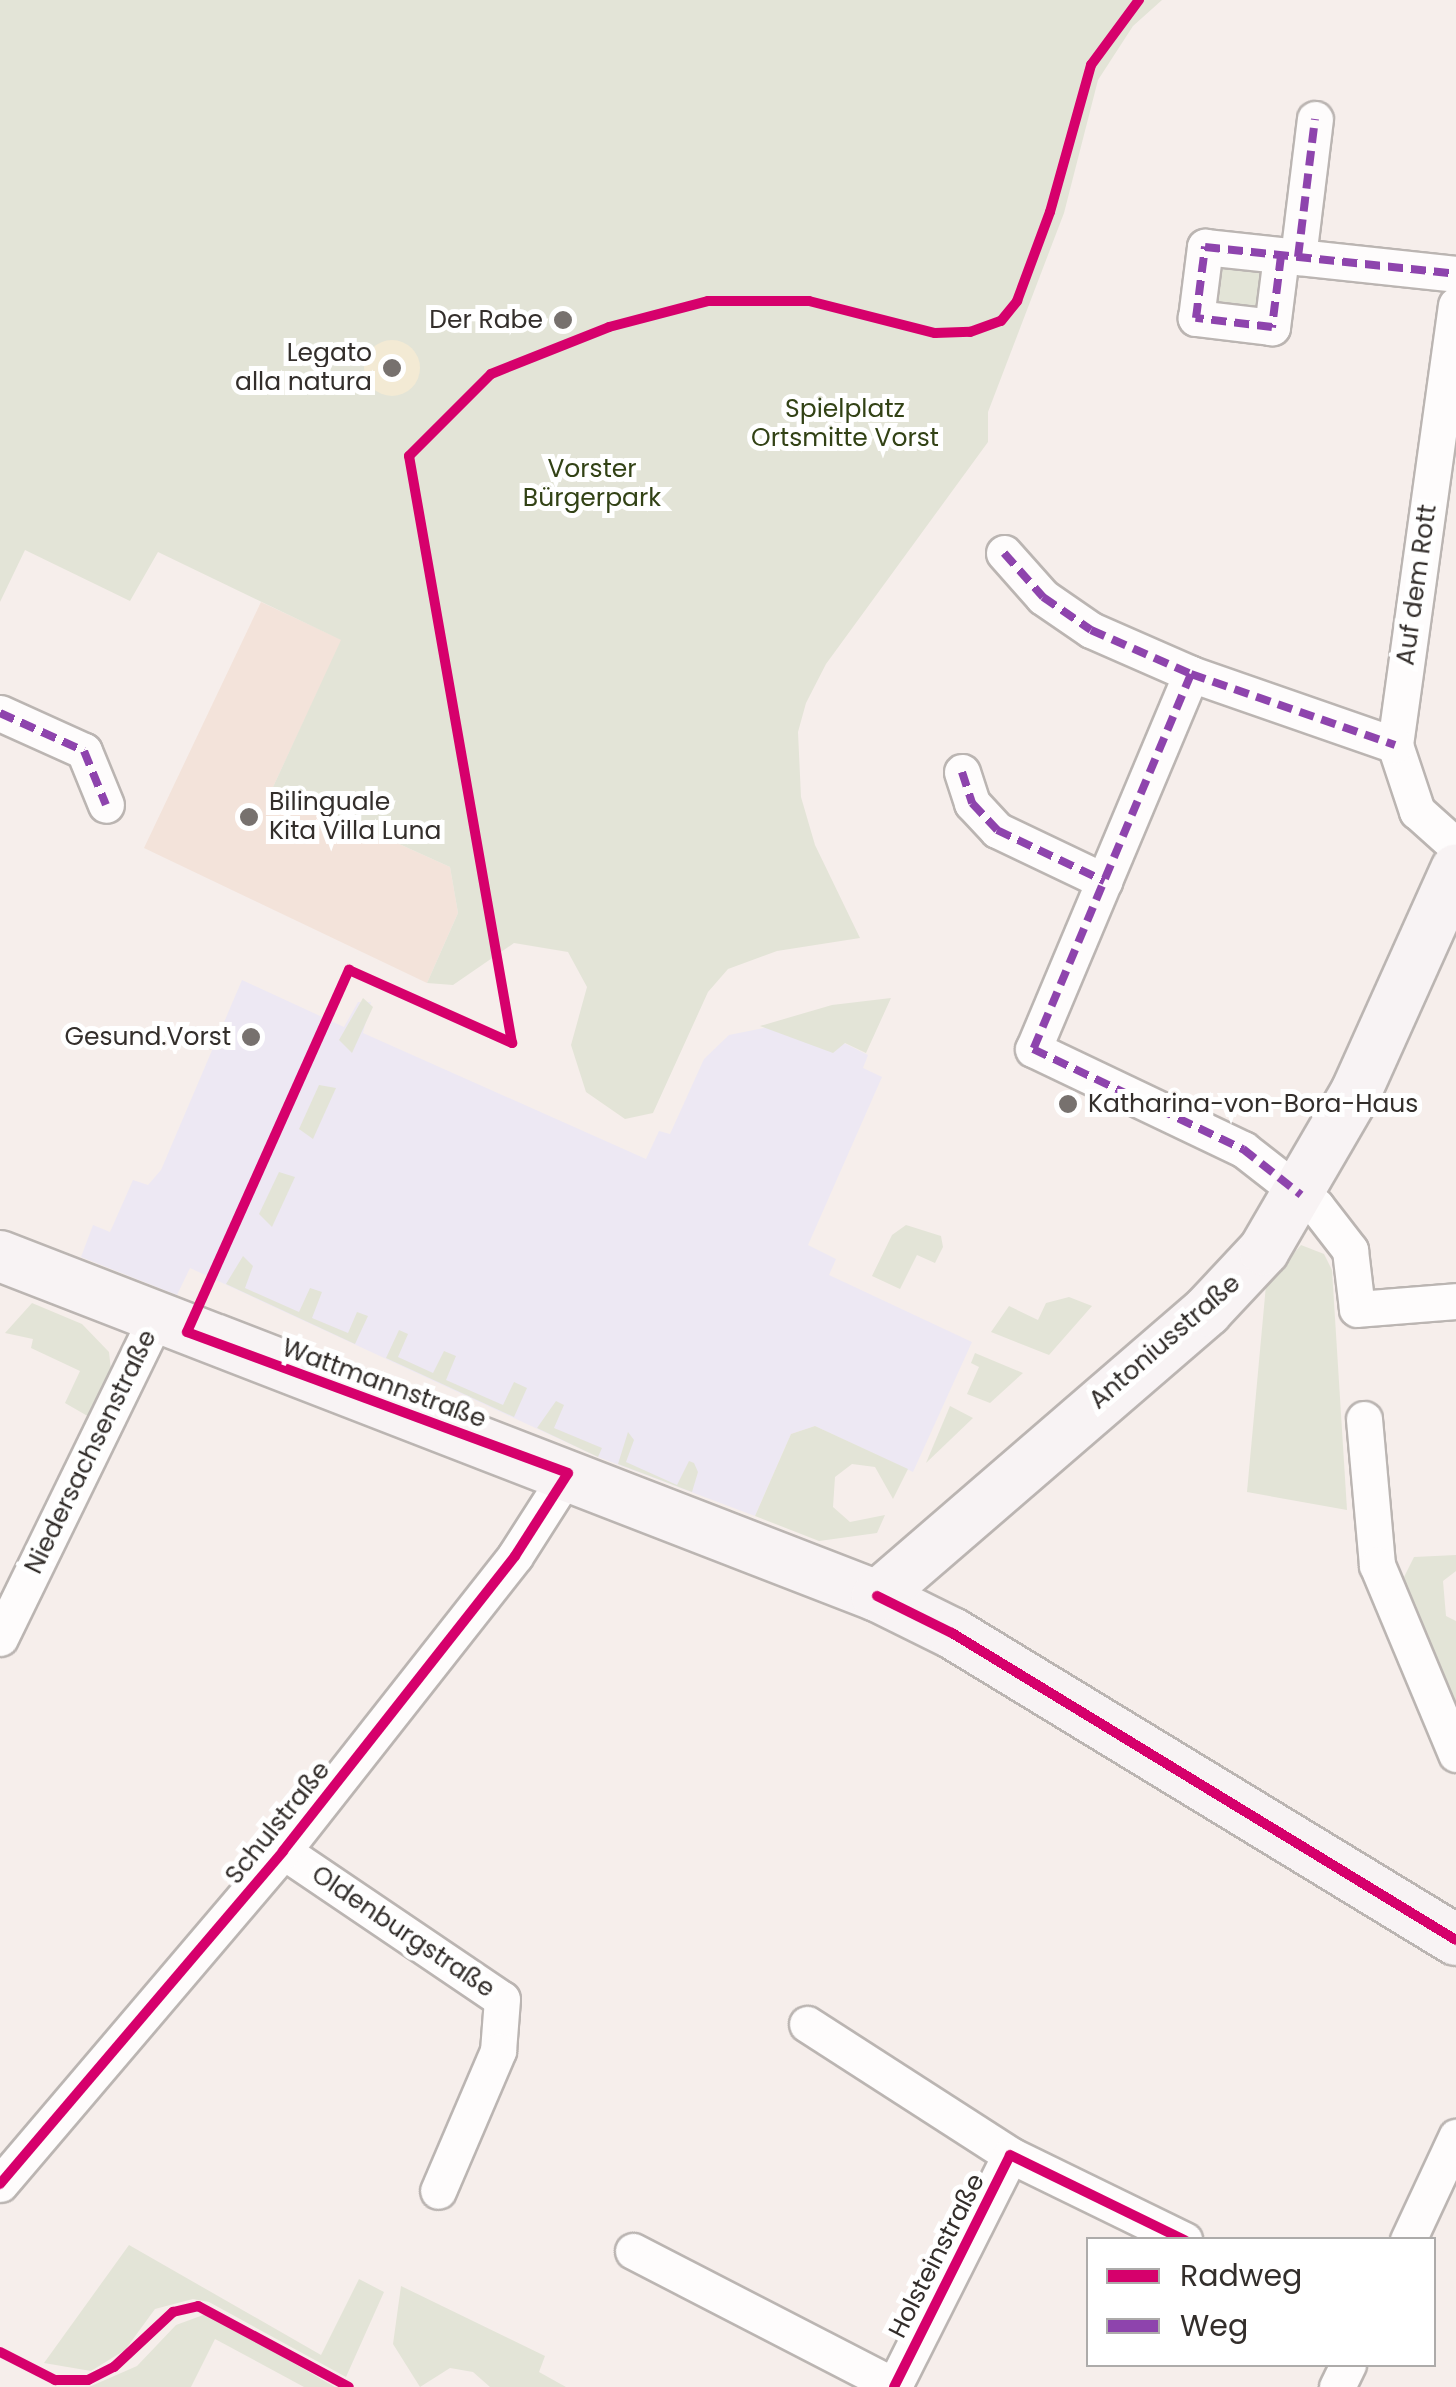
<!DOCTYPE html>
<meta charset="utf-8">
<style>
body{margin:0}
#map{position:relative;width:1456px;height:2387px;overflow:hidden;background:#f6eeeb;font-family:Poppins,sans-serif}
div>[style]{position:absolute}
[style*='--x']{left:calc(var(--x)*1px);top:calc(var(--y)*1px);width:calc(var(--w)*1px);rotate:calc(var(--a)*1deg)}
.commercial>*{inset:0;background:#ede8f3}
.education>*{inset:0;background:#f3e3da}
.green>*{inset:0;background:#e3e4d7}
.sand>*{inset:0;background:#f3ead4}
.round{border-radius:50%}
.roads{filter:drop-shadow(2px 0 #bbb5b2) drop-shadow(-2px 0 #bbb5b2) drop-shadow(0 2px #bbb5b2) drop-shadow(0 -2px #bbb5b2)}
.street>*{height:35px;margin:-17.5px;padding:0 17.5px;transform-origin:17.5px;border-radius:17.5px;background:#fefcfc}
.secondary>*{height:50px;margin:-25px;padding:0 25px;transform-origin:25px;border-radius:25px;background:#f8f3f4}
.quiet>*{height:8px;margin-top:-4px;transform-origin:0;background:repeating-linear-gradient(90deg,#8e44ad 0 15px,transparent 0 23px)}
.cycleway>*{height:10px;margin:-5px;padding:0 5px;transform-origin:5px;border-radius:5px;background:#d6006c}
.dots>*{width:28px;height:28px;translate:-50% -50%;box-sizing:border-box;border:5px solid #fff;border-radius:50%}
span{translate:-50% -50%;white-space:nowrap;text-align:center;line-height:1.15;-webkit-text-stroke:10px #fff;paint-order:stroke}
.poi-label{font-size:25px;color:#332e2b}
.right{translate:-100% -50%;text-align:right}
.left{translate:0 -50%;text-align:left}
.park-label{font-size:25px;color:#324215}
.street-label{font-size:25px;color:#332e2b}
.legend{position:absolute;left:1086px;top:2237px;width:350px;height:130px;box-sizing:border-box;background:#fff;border:2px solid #adabaa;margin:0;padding:12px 18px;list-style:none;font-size:30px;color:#332e2b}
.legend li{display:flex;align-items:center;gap:20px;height:50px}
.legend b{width:50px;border:2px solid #adabaa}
</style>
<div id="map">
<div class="commercial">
<div style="clip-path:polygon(242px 980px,344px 1027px,358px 1002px,371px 1002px,363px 1033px,646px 1159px,659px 1131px,670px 1134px,704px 1059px,729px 1035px,769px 1027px,833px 1052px,844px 1043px,868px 1055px,863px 1068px,882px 1077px,808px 1245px,836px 1259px,829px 1275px,972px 1342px,913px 1472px,815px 1426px,791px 1434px,755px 1516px,598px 1457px,190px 1268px,177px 1295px,81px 1257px,93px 1225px,110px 1232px,133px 1180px,148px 1185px,161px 1170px)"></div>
</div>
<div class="education">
<div style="clip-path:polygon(261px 602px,342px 640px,273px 787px,450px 867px,458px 913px,427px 983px,144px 848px)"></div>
</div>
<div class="green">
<div style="clip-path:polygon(0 0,1162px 0,1133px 26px,1098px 80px,1064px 213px,988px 412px,988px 442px,826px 664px,806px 703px,798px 732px,801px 797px,815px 845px,860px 938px,777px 951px,728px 969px,708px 992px,653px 1113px,625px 1119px,586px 1092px,571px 1045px,587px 987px,568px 952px,514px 943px,453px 985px,427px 983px,458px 913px,450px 867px,273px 787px,341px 640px,158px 552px,130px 601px,25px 550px,0 602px)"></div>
<div style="clip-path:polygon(1217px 264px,1262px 265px,1259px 309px,1215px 307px)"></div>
<div style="clip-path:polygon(363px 998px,373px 1007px,352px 1053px,339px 1040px)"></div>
<div style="clip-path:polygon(891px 998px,866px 1053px,845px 1043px,833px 1053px,760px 1026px,832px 1005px)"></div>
<div style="clip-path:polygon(319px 1085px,336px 1088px,313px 1139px,299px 1129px)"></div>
<div style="clip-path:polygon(279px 1172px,295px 1177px,272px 1227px,259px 1214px)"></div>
<div style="clip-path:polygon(906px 1225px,941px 1236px,943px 1247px,935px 1263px,917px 1255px,900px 1289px,872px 1276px,892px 1235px)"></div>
<div style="clip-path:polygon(1301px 1245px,1324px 1254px,1332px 1270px,1347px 1510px,1247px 1492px,1266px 1285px)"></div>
<div style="clip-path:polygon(243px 1256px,253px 1266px,245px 1288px,299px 1312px,310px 1288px,322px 1292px,312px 1318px,348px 1333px,357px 1312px,368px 1316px,355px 1344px,226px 1284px)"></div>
<div style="clip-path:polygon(1069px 1297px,1092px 1306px,1049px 1355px,991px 1332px,1009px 1306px,1038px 1320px,1046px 1303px)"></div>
<div style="clip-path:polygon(32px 1303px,82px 1324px,109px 1352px,111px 1370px,91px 1418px,65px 1403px,80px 1371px,31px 1348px,33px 1339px,5px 1333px)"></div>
<div style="clip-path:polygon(399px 1330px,408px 1334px,398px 1357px,433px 1373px,444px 1351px,456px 1356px,446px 1380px,503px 1405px,514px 1382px,527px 1388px,514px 1417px,386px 1358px)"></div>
<div style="clip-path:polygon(975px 1353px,1023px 1373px,990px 1403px,967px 1394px,979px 1367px,971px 1363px)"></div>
<div style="clip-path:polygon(556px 1401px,564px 1405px,554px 1428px,602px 1448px,598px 1457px,537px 1428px)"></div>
<div style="clip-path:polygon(950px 1406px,973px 1418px,926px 1463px)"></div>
<div style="clip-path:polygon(815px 1426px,908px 1469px,893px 1499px,875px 1467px,852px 1464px,835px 1477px,833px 1507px,850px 1522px,885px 1515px,877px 1533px,819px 1541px,755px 1516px,791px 1434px)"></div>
<div style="clip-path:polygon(628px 1432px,634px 1440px,626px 1462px,677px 1485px,689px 1461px,694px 1463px,698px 1472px,692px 1492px,618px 1464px)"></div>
<div style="clip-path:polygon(1456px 1555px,1456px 1571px,1443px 1581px,1446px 1616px,1456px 1621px,1456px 1712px,1407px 1604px,1404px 1577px,1414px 1557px)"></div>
<div style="clip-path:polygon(129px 2245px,321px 2355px,359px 2279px,384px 2292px,346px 2377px,209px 2302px,193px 2299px,155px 2309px,125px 2350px,91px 2371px,44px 2363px)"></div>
<div style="clip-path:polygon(401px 2286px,545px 2356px,539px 2372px,566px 2387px,490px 2387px,473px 2372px,450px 2368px,420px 2387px,393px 2344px)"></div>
<div style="clip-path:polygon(206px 2314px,218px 2320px,335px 2387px,304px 2387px,215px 2339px,191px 2387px,89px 2387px,137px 2366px,176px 2325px)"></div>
</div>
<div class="sand">
<div class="round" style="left:364px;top:340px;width:56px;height:56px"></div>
</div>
<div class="roads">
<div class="street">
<div style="--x:1281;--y:256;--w:72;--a:97.2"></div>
<div style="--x:1272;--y:327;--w:77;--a:-173.2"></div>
<div style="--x:1196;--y:318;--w:72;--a:-82.8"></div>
<div style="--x:1205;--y:247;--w:252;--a:6.1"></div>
<div style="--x:1298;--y:257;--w:139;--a:-83"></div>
<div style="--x:1456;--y:305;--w:444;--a:97.9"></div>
<div style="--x:1395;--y:745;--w:70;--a:71.6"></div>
<div style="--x:1417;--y:811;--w:52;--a:41.9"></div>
<div style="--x:1004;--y:553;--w:59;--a:48.4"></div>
<div style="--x:1043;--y:597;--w:58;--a:34.5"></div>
<div style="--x:1091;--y:630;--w:109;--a:23.7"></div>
<div style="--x:1191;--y:674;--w:216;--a:19.2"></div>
<div style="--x:1191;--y:674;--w:407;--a:112.8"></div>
<div style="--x:1033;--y:1049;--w:233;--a:25.5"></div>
<div style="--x:1243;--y:1149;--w:93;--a:38"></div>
<div style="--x:1316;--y:1206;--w:56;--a:52.3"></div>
<div style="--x:1350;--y:1250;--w:59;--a:83.2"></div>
<div style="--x:1357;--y:1309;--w:99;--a:-4.6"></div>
<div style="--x:0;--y:713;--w:92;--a:24.3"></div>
<div style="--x:84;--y:751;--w:58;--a:67.8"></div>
<div style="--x:962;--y:772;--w:33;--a:72"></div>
<div style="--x:972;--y:803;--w:37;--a:47"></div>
<div style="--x:997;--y:830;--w:119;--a:25.5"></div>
<div style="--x:1364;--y:1419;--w:147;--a:84.9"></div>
<div style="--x:1377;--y:1565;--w:205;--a:67.3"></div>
<div style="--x:0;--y:1638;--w:354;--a:-64"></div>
<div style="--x:283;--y:1851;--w:264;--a:34.1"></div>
<div style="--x:502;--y:1999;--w:52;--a:94.4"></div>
<div style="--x:498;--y:2051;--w:152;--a:113.2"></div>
<div style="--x:807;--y:2024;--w:242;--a:32.8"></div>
<div style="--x:1010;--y:2155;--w:194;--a:26"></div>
<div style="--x:0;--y:2184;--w:437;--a:-49.6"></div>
<div style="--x:283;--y:1851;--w:375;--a:-51.8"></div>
<div style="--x:515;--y:1556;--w:98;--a:-57.4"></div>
<div style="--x:1408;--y:2240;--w:114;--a:-65"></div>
<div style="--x:633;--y:2251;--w:294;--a:27.3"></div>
<div style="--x:894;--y:2386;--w:258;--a:-63.3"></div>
<div style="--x:1337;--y:2387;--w:25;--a:-64"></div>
</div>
<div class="secondary">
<div style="--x:0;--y:1256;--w:941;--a:21.19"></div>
<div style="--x:877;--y:1596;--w:84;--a:26.3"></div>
<div style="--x:952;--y:1633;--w:590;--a:31.35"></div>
<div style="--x:877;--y:1596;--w:436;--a:-40.8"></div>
<div style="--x:1207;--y:1311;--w:83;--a:-46.9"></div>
<div style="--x:1264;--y:1250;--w:183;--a:-59.8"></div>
<div style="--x:1356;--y:1092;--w:244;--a:-65.8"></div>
</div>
</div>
<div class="quiet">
<div style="--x:1281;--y:256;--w:72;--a:97.2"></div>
<div style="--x:1272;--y:327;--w:77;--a:-173.2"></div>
<div style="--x:1196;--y:318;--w:72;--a:-82.8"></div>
<div style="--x:1205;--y:247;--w:252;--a:6.1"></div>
<div style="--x:1298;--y:257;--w:139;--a:-83"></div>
<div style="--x:1004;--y:553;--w:59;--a:48.4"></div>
<div style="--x:1043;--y:597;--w:58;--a:34.5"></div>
<div style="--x:1091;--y:630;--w:109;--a:23.7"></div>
<div style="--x:1191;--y:674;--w:216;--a:19.2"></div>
<div style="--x:1191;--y:674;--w:407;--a:112.8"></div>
<div style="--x:1033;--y:1049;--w:233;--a:25.5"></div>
<div style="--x:1243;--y:1149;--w:74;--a:38.4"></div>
<div style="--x:0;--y:713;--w:92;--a:24.3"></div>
<div style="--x:84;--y:751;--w:58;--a:67.8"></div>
<div style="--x:962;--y:772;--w:33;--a:72"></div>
<div style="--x:972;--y:803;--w:37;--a:47"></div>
<div style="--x:997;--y:830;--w:119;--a:25.5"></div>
</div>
<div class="cycleway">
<div style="--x:512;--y:1043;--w:596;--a:-99.95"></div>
<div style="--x:409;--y:456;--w:116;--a:-45"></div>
<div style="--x:491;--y:374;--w:127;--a:-21.7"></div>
<div style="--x:609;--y:327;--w:102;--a:-14.7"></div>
<div style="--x:708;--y:301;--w:101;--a:0"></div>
<div style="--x:809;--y:301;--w:130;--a:14.3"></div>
<div style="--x:935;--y:333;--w:35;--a:-2"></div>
<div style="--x:970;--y:332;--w:33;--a:-20"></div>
<div style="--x:1001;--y:321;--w:26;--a:-51"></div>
<div style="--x:1017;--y:301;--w:95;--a:-69.7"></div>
<div style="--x:1050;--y:212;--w:153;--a:-74.4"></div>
<div style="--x:1091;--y:65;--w:81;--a:-53.6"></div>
<div style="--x:877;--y:1596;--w:84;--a:26.3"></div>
<div style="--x:952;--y:1633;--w:590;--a:31.35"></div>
<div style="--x:0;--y:2184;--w:437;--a:-49.6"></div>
<div style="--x:283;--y:1851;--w:375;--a:-51.8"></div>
<div style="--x:515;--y:1556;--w:98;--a:-57.4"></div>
<div style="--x:568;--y:1473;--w:406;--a:-159.7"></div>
<div style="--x:187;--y:1332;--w:397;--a:-65.9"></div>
<div style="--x:349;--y:970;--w:179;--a:24.1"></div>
<div style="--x:0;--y:2352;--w:62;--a:27"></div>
<div style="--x:55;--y:2380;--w:33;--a:0"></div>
<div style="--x:88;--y:2380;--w:29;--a:-27"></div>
<div style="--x:114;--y:2367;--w:81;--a:-43"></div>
<div style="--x:173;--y:2312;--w:26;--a:-13"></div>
<div style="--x:198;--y:2306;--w:171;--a:28.2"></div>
<div style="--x:894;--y:2387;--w:259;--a:-63.4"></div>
<div style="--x:1010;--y:2155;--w:194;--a:26"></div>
</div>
<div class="dots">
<div style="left:563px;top:320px;background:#77716e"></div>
<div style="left:392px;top:368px;background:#77716e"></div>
<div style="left:249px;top:817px;background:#77716e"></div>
<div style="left:251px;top:1037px;background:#77716e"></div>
<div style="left:1068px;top:1104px;background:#77716e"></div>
</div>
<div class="poi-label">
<span class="right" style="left:543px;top:320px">Der Rabe</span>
<span class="right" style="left:372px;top:368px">Legato<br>alla natura</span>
<span class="left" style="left:269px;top:817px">Bilinguale<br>Kita Villa Luna</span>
<span class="right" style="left:231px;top:1037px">Gesund.Vorst</span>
<span class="left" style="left:1088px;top:1104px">Katharina-von-Bora-Haus</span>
</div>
<div class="park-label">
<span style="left:845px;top:424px">Spielplatz<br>Ortsmitte Vorst</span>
<span style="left:592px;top:484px">Vorster<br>Bürgerpark</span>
</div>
<div class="street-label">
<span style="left:1417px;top:585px;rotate:-82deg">Auf dem Rott</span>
<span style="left:1165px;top:1342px;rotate:-41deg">Antoniusstraße</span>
<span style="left:384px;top:1384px;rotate:20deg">Wattmannstraße</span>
<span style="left:91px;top:1452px;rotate:-64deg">Niedersachsenstraße</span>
<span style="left:278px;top:1823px;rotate:-51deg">Schulstraße</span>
<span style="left:403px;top:1932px;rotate:34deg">Oldenburgstraße</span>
<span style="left:937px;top:2256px;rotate:-63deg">Holsteinstraße</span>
</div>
<ul class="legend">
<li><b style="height:12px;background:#d6006c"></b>Radweg</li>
<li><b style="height:12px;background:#8e44ad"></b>Weg</li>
</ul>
</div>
